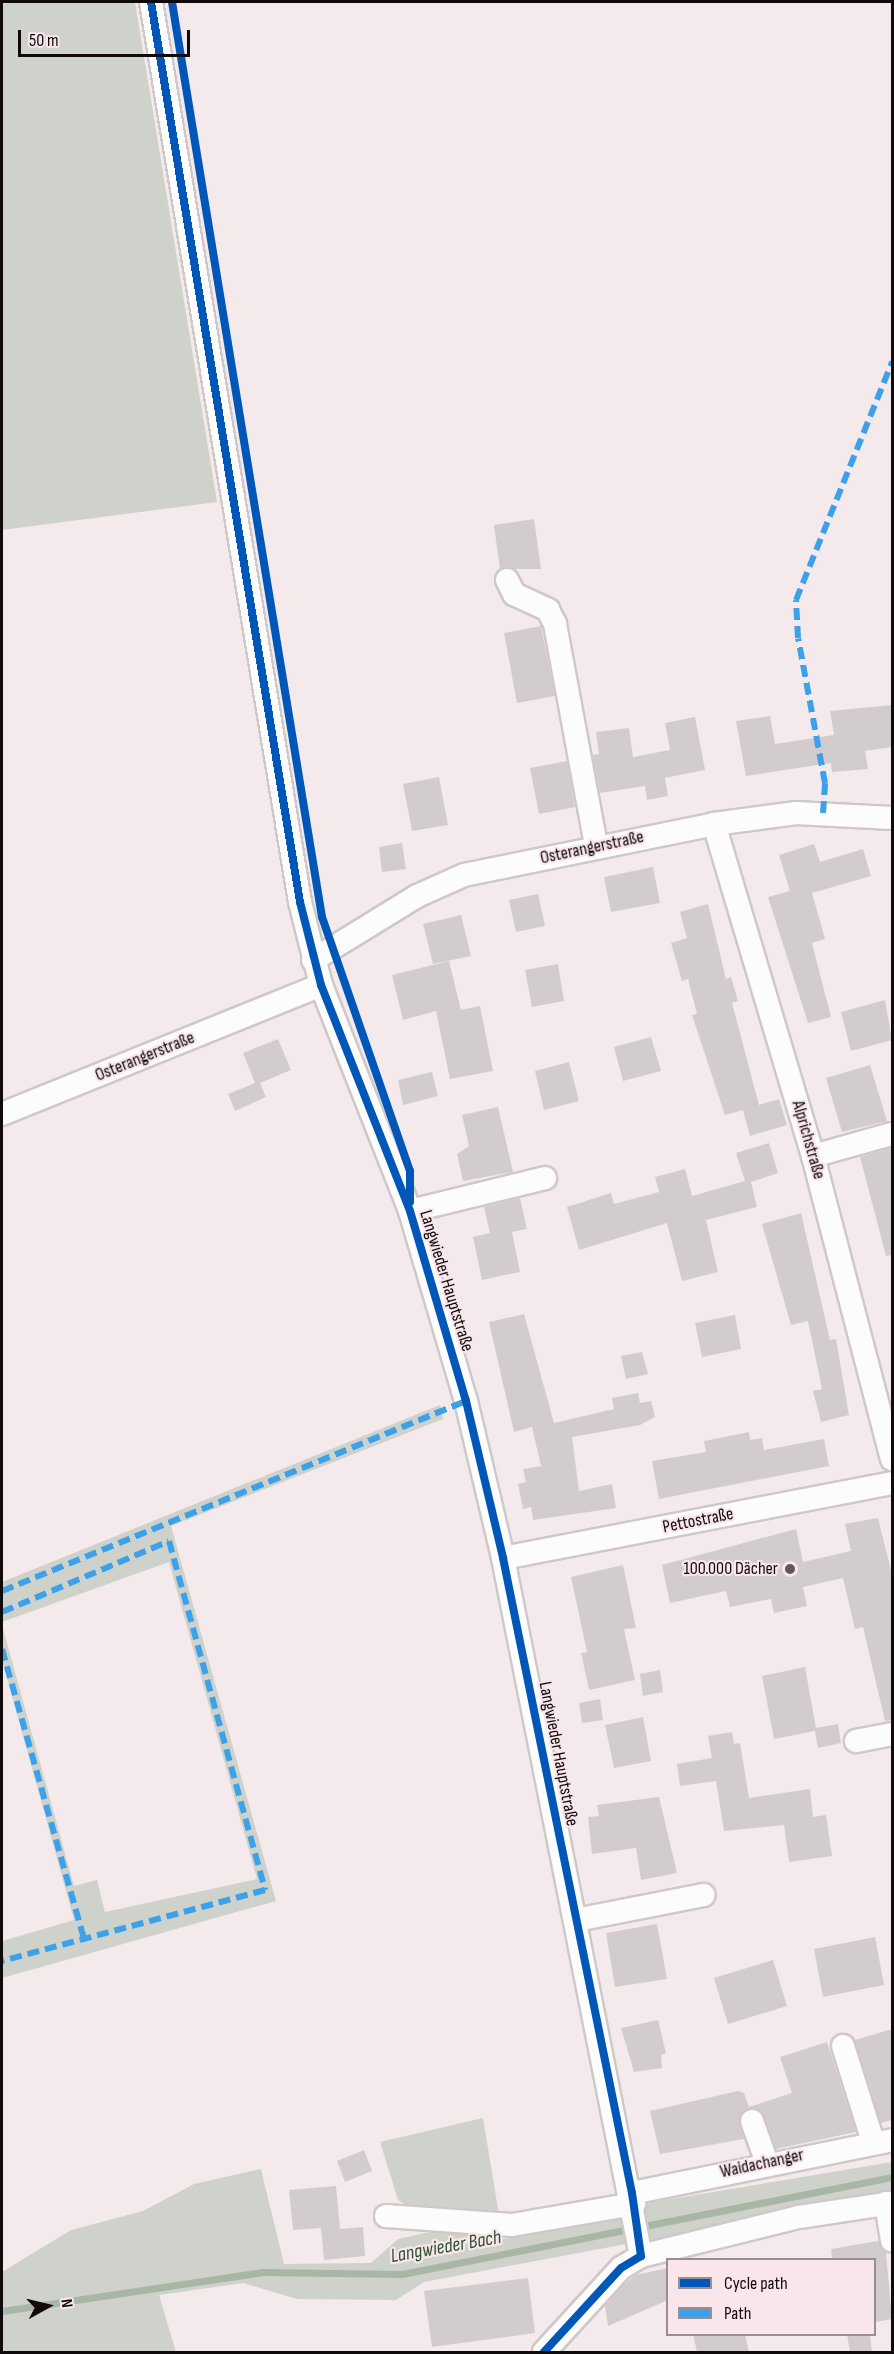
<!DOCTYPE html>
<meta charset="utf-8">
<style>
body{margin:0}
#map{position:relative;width:894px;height:2354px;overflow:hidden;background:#f4eaec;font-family:"Sofia Sans Condensed",sans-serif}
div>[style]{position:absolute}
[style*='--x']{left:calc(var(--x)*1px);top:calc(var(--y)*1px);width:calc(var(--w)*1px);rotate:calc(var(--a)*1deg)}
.green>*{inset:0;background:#ced2cb}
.stream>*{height:7px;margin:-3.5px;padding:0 3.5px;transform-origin:3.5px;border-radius:3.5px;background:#a8b6a6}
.building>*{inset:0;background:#d3cccd}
.roads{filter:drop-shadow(2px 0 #cfc8c9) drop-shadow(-2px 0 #cfc8c9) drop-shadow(0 2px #cfc8c9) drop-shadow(0 -2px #cfc8c9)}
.minor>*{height:22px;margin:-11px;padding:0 11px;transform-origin:11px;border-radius:11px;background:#fdfcfc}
.quiet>*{height:6px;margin-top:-3px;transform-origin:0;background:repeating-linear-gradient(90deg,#3da1e9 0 12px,transparent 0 18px)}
.cycleway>*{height:8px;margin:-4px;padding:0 4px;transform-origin:4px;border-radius:4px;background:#0057b8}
.dots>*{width:16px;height:16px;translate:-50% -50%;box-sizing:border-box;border:3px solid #f8e6ea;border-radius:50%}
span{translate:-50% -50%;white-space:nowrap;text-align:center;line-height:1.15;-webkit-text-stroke:4.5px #f8e6ea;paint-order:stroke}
.street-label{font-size:18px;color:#100a0c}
.poi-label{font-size:18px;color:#100a0c}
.right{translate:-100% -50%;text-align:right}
.water-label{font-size:20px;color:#2b5230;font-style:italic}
.frame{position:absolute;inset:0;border:3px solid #100a0c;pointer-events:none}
.legend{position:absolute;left:666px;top:2258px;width:210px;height:78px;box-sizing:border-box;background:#f8e6ea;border:2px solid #9b8e91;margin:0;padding:8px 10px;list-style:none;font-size:18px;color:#100a0c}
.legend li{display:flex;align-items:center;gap:12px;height:30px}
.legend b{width:30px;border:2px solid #9b8e91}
.north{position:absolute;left:18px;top:2276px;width:60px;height:60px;-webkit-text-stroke:4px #f8e6ea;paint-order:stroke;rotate:82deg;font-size:16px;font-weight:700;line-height:24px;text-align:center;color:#100a0c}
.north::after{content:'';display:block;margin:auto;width:21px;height:27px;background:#100a0c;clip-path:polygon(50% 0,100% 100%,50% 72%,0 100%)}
.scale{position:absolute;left:18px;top:30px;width:172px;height:27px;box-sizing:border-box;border:3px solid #100a0c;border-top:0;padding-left:8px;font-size:18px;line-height:21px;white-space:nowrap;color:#100a0c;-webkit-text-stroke:4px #f8e6ea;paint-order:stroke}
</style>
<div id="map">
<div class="green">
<div style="clip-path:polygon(2px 2px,135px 2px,217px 502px,2px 530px)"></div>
<div style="clip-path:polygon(440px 1405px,443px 1419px,171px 1526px,276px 1901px,2px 1978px,2px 1941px,74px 1920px,2px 1660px,2px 1625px,74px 1886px,97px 1880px,105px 1912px,257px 1879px,169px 1562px,2px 1622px,2px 1582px)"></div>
<div style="clip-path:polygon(483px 2118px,503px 2239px,659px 2201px,892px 2162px,892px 2194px,424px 2282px,396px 2300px,297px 2299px,243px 2283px,159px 2295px,176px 2352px,2px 2352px,2px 2272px,71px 2230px,143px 2211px,194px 2184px,261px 2169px,284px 2264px,371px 2263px,398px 2239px,443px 2229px,398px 2200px,380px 2142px)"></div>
</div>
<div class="stream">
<div style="--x:2;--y:2311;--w:263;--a:-8.5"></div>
<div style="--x:262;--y:2272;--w:140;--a:0.8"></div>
<div style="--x:402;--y:2274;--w:500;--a:-11.2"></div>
</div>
<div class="building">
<div style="clip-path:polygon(534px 519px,541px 569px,500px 569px,494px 525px)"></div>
<div style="clip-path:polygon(541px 626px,555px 696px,517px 703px,504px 633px)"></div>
<div style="clip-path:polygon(892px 705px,892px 747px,865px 751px,868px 769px,832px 772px,831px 763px,746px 776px,736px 721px,770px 716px,775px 744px,834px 735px,830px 711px)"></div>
<div style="clip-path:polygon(695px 717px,705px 770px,665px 778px,668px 796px,647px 800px,645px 786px,600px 793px,593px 755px,599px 754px,596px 732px,629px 728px,633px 757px,670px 750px,665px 723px)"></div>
<div style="clip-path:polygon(567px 761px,575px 807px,539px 814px,530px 768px)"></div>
<div style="clip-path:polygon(439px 777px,448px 825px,412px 831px,403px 784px)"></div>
<div style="clip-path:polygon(402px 843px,406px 869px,382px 872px,379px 847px)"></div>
<div style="clip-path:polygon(814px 844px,820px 862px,863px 849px,871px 876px,812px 893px,825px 939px,812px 943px,831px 1017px,808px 1023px,768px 897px,790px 891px,779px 855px)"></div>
<div style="clip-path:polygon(653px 867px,660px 903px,611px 912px,604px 877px)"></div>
<div style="clip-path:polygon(538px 894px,545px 926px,516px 932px,509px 900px)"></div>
<div style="clip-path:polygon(708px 904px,726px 979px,731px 977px,738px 1001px,732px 1003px,759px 1105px,779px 1099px,787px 1125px,750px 1136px,743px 1110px,725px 1115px,692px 1015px,697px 1014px,688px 979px,682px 981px,671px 943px,687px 938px,680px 912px)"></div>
<div style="clip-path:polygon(461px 915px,471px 956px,433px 964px,423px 924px)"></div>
<div style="clip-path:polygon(449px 961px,461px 1010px,480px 1006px,493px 1071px,450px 1079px,436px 1011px,403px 1020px,392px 975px)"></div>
<div style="clip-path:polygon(558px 964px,564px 1001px,532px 1007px,525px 970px)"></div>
<div style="clip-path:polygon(885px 1000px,892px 1040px,851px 1051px,841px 1012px)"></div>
<div style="clip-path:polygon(651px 1037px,661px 1071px,623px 1081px,614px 1047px)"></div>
<div style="clip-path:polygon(278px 1039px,291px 1070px,260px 1083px,266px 1097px,235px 1111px,228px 1094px,255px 1083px,243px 1053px)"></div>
<div style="clip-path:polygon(569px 1062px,579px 1101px,544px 1110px,535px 1071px)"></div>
<div style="clip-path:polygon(870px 1065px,887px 1121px,842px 1132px,826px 1078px)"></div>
<div style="clip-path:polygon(432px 1072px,438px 1096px,403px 1105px,398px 1080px)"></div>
<div style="clip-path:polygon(498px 1107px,513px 1172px,463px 1181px,457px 1154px,469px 1146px,462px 1115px)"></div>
<div style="clip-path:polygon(769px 1143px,778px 1173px,751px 1182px,757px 1207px,706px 1220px,718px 1272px,682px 1281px,667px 1223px,579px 1250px,567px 1207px,611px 1193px,614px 1204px,659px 1192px,655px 1177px,685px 1169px,692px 1196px,745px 1181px,736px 1153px)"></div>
<div style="clip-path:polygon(892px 1148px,892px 1255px,886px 1256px,860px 1157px)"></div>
<div style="clip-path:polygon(520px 1198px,527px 1229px,512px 1232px,520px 1272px,482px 1280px,473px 1237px,490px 1233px,484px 1207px)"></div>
<div style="clip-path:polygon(801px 1213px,830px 1340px,836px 1339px,849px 1415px,821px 1422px,813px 1391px,822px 1389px,808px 1321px,791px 1325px,762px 1224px)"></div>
<div style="clip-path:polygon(524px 1314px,554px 1423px,614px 1409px,612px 1398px,638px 1393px,640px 1403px,651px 1401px,655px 1417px,640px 1425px,572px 1437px,579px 1491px,612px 1484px,616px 1508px,533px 1520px,531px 1507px,523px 1509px,518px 1484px,526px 1482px,523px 1469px,541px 1466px,532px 1427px,514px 1432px,489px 1322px)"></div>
<div style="clip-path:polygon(735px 1315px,741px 1349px,702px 1357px,695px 1323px)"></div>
<div style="clip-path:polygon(642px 1352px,648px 1374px,626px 1379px,621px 1356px)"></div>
<div style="clip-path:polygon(749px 1432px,750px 1440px,762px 1438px,764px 1450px,824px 1439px,829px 1466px,659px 1499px,652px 1461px,706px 1452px,704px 1441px)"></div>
<div style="clip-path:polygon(878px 1518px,892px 1574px,892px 1720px,885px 1721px,863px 1627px,855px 1629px,843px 1578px,803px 1587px,807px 1606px,774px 1613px,771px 1599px,730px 1607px,726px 1591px,670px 1603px,662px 1565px,796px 1529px,803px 1562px,851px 1551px,845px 1524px)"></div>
<div style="clip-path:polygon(623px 1565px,636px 1628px,624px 1629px,635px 1680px,589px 1690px,581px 1653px,587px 1652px,571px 1577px)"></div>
<div style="clip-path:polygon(805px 1667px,816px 1728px,838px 1724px,841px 1743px,818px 1748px,815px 1731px,774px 1739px,762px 1676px)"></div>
<div style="clip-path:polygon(660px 1670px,663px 1692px,643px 1696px,640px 1674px)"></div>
<div style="clip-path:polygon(600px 1699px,603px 1720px,582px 1723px,579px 1703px)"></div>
<div style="clip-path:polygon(643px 1717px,651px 1761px,614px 1768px,605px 1725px)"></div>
<div style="clip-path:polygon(732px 1732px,734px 1744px,740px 1743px,749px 1798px,810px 1789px,813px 1817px,826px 1815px,832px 1856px,789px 1862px,784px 1825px,724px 1831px,716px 1781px,680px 1786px,677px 1764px,712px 1758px,708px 1736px)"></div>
<div style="clip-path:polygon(659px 1797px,677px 1873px,641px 1880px,636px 1848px,592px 1854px,588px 1817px,599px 1816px,597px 1805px)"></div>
<div style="clip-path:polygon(657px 1924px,667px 1979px,615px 1987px,606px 1933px)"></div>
<div style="clip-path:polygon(875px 1937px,884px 1985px,823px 1997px,814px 1949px)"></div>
<div style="clip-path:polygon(773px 1960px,787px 2006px,728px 2024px,714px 1978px)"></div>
<div style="clip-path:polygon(658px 2020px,666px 2053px,661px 2055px,662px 2068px,634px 2072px,621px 2028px)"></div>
<div style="clip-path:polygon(892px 2029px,892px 2120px,881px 2123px,855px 2040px)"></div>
<div style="clip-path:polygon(827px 2042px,856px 2132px,776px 2149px,761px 2111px,748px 2108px,739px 2119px,744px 2139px,660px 2154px,650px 2111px,738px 2091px,744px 2093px,749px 2107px,792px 2093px,780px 2057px)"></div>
<div style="clip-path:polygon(364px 2150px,372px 2171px,345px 2182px,337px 2161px)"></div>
<div style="clip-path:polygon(336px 2186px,340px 2229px,363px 2227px,365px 2256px,324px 2260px,321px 2228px,293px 2230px,289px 2190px)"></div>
<div style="clip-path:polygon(878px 2241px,886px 2253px,892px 2319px,876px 2322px,874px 2259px,832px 2259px,831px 2249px)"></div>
<div style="clip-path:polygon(668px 2268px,668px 2300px,608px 2326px,605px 2306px,623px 2286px,635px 2275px)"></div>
<div style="clip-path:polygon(528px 2278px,535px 2333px,432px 2347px,424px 2291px)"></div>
<div style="clip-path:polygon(693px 2334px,745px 2334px,749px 2352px,697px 2352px)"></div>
<div style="clip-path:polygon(847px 2334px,870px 2334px,872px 2352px,850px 2352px)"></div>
</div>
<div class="roads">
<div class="minor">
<div style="--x:151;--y:2;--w:912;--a:80.6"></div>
<div style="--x:300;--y:902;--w:86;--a:75.8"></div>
<div style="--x:321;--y:985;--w:243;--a:68.5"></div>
<div style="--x:410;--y:1211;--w:198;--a:73.6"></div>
<div style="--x:466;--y:1401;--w:161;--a:76.7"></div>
<div style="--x:503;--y:1558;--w:712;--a:78.82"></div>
<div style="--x:507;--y:580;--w:16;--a:63"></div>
<div style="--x:514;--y:594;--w:38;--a:25"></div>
<div style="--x:548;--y:610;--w:16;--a:63"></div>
<div style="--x:555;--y:624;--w:226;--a:79.5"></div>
<div style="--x:714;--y:824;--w:346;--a:73.4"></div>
<div style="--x:813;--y:1156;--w:313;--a:75.4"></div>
<div style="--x:313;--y:960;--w:122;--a:-31.6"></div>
<div style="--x:417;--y:896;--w:51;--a:-24.1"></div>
<div style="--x:464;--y:875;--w:255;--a:-11.5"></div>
<div style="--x:714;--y:824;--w:83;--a:-7.6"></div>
<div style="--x:796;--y:813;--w:96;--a:3"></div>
<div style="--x:2;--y:1114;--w:344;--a:-22"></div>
<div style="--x:813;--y:1156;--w:82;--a:-15.6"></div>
<div style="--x:410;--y:1211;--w:139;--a:-13.7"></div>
<div style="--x:503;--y:1558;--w:396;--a:-10.9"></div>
<div style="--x:856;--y:1741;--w:37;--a:-11"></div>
<div style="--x:576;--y:1920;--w:130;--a:-11.1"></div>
<div style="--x:843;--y:2046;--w:101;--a:72.6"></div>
<div style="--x:752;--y:2121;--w:45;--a:70.3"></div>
<div style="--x:632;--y:2193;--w:265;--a:-11.5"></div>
<div style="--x:886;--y:2203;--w:38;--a:81"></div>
<div style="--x:386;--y:2216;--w:126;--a:4.1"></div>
<div style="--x:512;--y:2225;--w:124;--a:-9.8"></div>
<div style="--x:544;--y:2352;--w:114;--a:-47.5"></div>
<div style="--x:621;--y:2268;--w:23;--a:-31"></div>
<div style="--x:641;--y:2256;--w:163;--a:-13.9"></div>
<div style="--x:799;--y:2217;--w:94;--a:-8.6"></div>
</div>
</div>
<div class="quiet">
<div style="--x:823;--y:813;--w:30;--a:-86"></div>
<div style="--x:825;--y:783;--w:147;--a:-100.5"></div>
<div style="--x:798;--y:638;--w:38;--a:-93"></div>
<div style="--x:796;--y:600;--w:257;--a:-68"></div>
<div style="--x:2;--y:1591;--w:501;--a:-22.27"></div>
<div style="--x:2;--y:1612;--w:181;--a:-23"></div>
<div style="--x:169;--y:1541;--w:362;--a:74.6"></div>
<div style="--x:265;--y:1890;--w:272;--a:164.9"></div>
<div style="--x:2;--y:1649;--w:300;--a:74.2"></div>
</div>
<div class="cycleway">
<div style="--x:151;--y:2;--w:912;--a:80.6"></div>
<div style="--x:300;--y:902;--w:86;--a:75.8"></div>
<div style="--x:321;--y:985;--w:243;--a:68.5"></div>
<div style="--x:410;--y:1211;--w:198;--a:73.6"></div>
<div style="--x:466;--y:1401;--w:161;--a:76.7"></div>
<div style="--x:503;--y:1558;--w:648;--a:78.52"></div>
<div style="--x:632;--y:2193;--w:64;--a:81.9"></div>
<div style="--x:641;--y:2256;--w:23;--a:149"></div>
<div style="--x:621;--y:2268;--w:114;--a:132.5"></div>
<div style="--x:172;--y:2;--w:927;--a:80.69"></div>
<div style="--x:322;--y:917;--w:269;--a:70.9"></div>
<div style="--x:410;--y:1171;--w:31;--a:90"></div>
</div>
<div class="dots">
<div style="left:790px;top:1569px;background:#60585a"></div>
</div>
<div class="street-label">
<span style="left:592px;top:848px;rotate:-12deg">Osterangerstraße</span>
<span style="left:145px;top:1057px;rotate:-22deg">Osterangerstraße</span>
<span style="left:808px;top:1140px;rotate:74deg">Alprichstraße</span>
<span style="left:446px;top:1281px;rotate:73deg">Langwieder Hauptstraße</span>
<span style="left:698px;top:1521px;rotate:-11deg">Pettostraße</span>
<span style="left:558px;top:1754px;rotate:79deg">Langwieder Hauptstraße</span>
<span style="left:762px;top:2164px;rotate:-12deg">Waidachanger</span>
</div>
<div class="poi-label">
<span class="right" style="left:778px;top:1569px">100.000 Dächer</span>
</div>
<div class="water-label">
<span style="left:446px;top:2247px;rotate:-10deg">Langwieder Bach</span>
</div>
<div class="frame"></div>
<ul class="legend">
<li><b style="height:8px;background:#0057b8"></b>Cycle path</li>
<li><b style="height:8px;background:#3da1e9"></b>Path</li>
</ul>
<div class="north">N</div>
<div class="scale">50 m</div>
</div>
